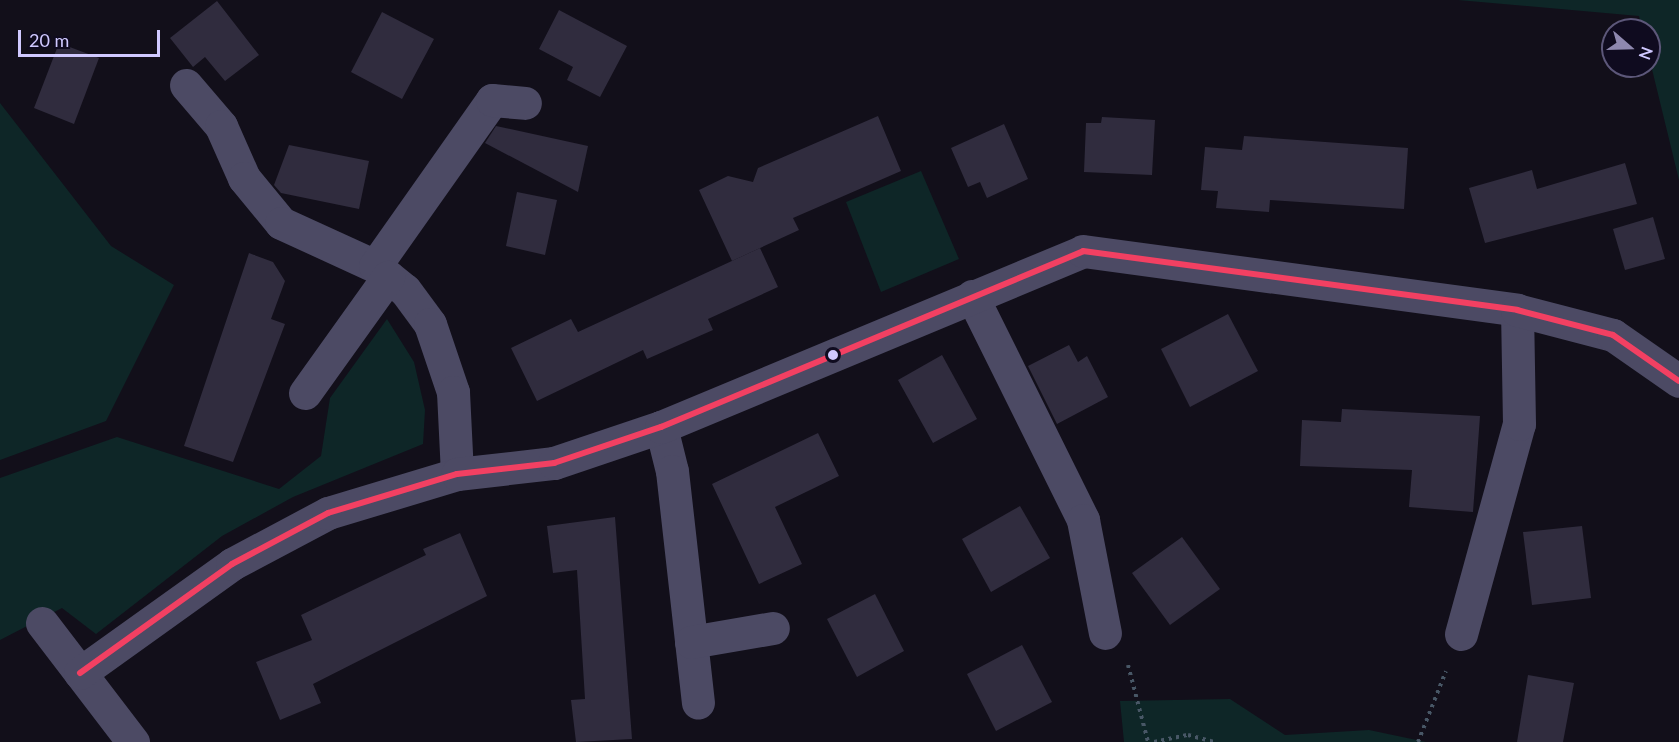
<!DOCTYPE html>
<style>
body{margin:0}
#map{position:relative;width:1679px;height:742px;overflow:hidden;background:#120f1a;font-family:Lato,sans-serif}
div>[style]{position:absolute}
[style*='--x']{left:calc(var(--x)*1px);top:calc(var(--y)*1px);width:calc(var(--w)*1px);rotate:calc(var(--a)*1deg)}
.green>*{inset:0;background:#0e2627}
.building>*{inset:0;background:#302c3e}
.path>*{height:4px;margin-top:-2px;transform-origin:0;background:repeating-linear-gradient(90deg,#485766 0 3px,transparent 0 7.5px)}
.minor>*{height:33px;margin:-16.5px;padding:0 16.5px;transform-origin:16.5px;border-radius:16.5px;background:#4c4a64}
.bus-1>*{height:6px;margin:-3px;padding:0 3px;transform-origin:3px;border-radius:3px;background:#f24062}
.dots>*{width:16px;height:16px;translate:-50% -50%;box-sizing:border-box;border:3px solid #0f0b1f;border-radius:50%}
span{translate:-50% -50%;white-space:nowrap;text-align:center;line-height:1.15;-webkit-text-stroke:6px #0f0b1f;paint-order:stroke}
.north{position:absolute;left:1601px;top:18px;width:60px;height:60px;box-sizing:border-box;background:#0f0b1f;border:2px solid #5c5779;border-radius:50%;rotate:110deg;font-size:16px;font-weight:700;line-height:24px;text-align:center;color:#d0c9ff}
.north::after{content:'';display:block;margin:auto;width:21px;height:27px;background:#8e88af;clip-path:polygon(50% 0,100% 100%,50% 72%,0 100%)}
.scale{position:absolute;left:18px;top:30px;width:142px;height:27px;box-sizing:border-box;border:3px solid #d0c9ff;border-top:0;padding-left:8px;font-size:18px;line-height:21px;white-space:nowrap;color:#d0c9ff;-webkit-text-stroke:4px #0f0b1f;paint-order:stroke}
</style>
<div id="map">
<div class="green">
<div style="clip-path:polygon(1458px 0,1679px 0,1679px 180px,1649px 57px,1649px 30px,1642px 30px,1639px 16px)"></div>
<div style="clip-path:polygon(0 103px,111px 246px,174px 285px,106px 421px,0 460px)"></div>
<div style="clip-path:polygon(921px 171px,959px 259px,881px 292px,846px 202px)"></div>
<div style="clip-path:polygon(387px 319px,414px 362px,425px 410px,423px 444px,293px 497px,222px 536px,96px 634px,62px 608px,0 640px,0 478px,117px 437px,279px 489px,321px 456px,330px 398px)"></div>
<div style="clip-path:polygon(1230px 699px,1285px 735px,1369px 730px,1426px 742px,1124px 742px,1120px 701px)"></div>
</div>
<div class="building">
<div style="clip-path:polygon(217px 1px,259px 55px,225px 81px,205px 57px,193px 67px,170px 38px)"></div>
<div style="clip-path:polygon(559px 10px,627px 46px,600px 97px,567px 80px,573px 67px,539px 49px)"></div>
<div style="clip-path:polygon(382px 12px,434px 39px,402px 99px,351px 72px)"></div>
<div style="clip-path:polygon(59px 43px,99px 58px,74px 124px,34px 108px)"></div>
<div style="clip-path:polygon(878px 116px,901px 171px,793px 218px,799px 230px,732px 261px,699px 190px,728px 176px,753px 182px,758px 168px)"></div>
<div style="clip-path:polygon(1102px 117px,1155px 120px,1152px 175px,1084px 172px,1086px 123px,1101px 123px)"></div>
<div style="clip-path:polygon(1004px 124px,1028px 179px,987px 198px,980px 182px,968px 187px,951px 148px)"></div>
<div style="clip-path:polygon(496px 126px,588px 146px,578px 192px,485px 143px)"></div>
<div style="clip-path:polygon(1244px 136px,1408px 148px,1404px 209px,1270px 200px,1269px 212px,1216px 208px,1218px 191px,1201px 190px,1205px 147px,1242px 150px)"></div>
<div style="clip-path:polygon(289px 145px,369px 161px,359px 209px,281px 193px,274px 185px)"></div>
<div style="clip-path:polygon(1625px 163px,1637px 204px,1485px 243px,1469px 188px,1532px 170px,1537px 189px)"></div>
<div style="clip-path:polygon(517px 192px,557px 200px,545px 255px,506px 246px)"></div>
<div style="clip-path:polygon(1653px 217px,1665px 259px,1625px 270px,1613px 229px)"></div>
<div style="clip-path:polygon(760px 248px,778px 287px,708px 319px,713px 330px,647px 359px,643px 350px,537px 401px,511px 348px,571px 319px,578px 332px)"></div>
<div style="clip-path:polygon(249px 253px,273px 262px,285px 281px,271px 319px,285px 324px,233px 462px,184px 446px)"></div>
<div style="clip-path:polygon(1228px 314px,1258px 371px,1190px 407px,1161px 349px)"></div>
<div style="clip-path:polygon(1069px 345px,1078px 362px,1087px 356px,1108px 397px,1057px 424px,1028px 366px)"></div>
<div style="clip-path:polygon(942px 355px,977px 419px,933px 443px,898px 380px)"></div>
<div style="clip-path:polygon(1342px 409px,1480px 416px,1473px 512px,1409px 507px,1412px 470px,1300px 466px,1302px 420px,1341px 422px)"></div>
<div style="clip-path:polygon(818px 433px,839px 476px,775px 507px,802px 564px,759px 584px,712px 484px)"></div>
<div style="clip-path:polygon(1020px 506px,1050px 558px,991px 592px,962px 539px)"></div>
<div style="clip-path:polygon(615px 517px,632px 739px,576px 742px,571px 700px,585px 699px,577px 570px,553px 573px,547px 526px)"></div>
<div style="clip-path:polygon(1582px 526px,1591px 598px,1532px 605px,1523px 532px)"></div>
<div style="clip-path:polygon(460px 533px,487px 596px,313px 684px,321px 703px,280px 720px,256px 662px,312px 640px,301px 615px,426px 555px,423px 549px)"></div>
<div style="clip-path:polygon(1182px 537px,1220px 589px,1170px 625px,1132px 573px)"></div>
<div style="clip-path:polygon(875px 594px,904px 651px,857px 677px,827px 619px)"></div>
<div style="clip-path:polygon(1022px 645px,1052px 702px,996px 731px,967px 674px)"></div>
<div style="clip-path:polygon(1528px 675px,1574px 683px,1563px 742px,1517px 742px)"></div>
</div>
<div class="path">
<div style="--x:1128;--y:665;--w:80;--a:75.4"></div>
<div style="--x:1154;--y:742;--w:35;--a:-12"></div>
<div style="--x:1188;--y:735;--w:27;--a:15"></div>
<div style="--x:1418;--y:742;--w:76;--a:-68.5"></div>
</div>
<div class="minor">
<div style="--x:186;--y:85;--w:54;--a:49.5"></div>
<div style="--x:221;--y:126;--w:57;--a:66.1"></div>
<div style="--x:244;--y:178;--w:58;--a:50.6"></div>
<div style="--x:281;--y:223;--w:103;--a:24.6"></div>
<div style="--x:375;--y:266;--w:38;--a:39"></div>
<div style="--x:405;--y:290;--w:42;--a:53.7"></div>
<div style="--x:430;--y:324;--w:72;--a:71.3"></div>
<div style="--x:453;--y:392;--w:82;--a:87.2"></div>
<div style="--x:375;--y:266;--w:203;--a:-54.8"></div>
<div style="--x:492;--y:100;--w:33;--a:5"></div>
<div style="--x:972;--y:296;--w:250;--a:63.6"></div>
<div style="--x:1083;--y:520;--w:115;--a:79"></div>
<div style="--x:305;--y:393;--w:143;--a:-54.4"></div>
<div style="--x:661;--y:427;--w:45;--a:76"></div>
<div style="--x:672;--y:471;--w:233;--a:83.6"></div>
<div style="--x:42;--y:623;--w:150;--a:52.6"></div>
<div style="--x:1461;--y:634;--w:218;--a:-74.6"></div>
<div style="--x:1519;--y:424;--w:114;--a:-91"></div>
<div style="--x:691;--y:642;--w:83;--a:-9.7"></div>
<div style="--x:80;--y:673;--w:187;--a:-35.6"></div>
<div style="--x:232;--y:564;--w:109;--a:-28"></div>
<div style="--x:328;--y:513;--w:135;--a:-16.8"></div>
<div style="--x:457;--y:474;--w:98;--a:-6.5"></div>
<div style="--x:554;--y:463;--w:113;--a:-18.6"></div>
<div style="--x:661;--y:427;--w:457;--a:-22.6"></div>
<div style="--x:1083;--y:251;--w:438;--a:7.7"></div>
<div style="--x:1517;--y:310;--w:99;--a:14.6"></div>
<div style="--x:1613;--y:335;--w:80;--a:34.9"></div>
</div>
<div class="bus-1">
<div style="--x:80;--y:673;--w:187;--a:-35.6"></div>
<div style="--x:232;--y:564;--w:109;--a:-28"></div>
<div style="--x:328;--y:513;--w:135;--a:-16.8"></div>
<div style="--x:457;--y:474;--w:98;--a:-6.5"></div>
<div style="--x:554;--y:463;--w:113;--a:-18.6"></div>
<div style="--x:661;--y:427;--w:457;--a:-22.6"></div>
<div style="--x:1083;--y:251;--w:438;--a:7.7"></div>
<div style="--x:1517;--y:310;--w:99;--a:14.6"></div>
<div style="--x:1613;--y:335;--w:80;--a:34.9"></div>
</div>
<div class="dots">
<div style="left:833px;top:355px;background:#d0c9ff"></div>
</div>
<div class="north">N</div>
<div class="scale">20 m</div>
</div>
